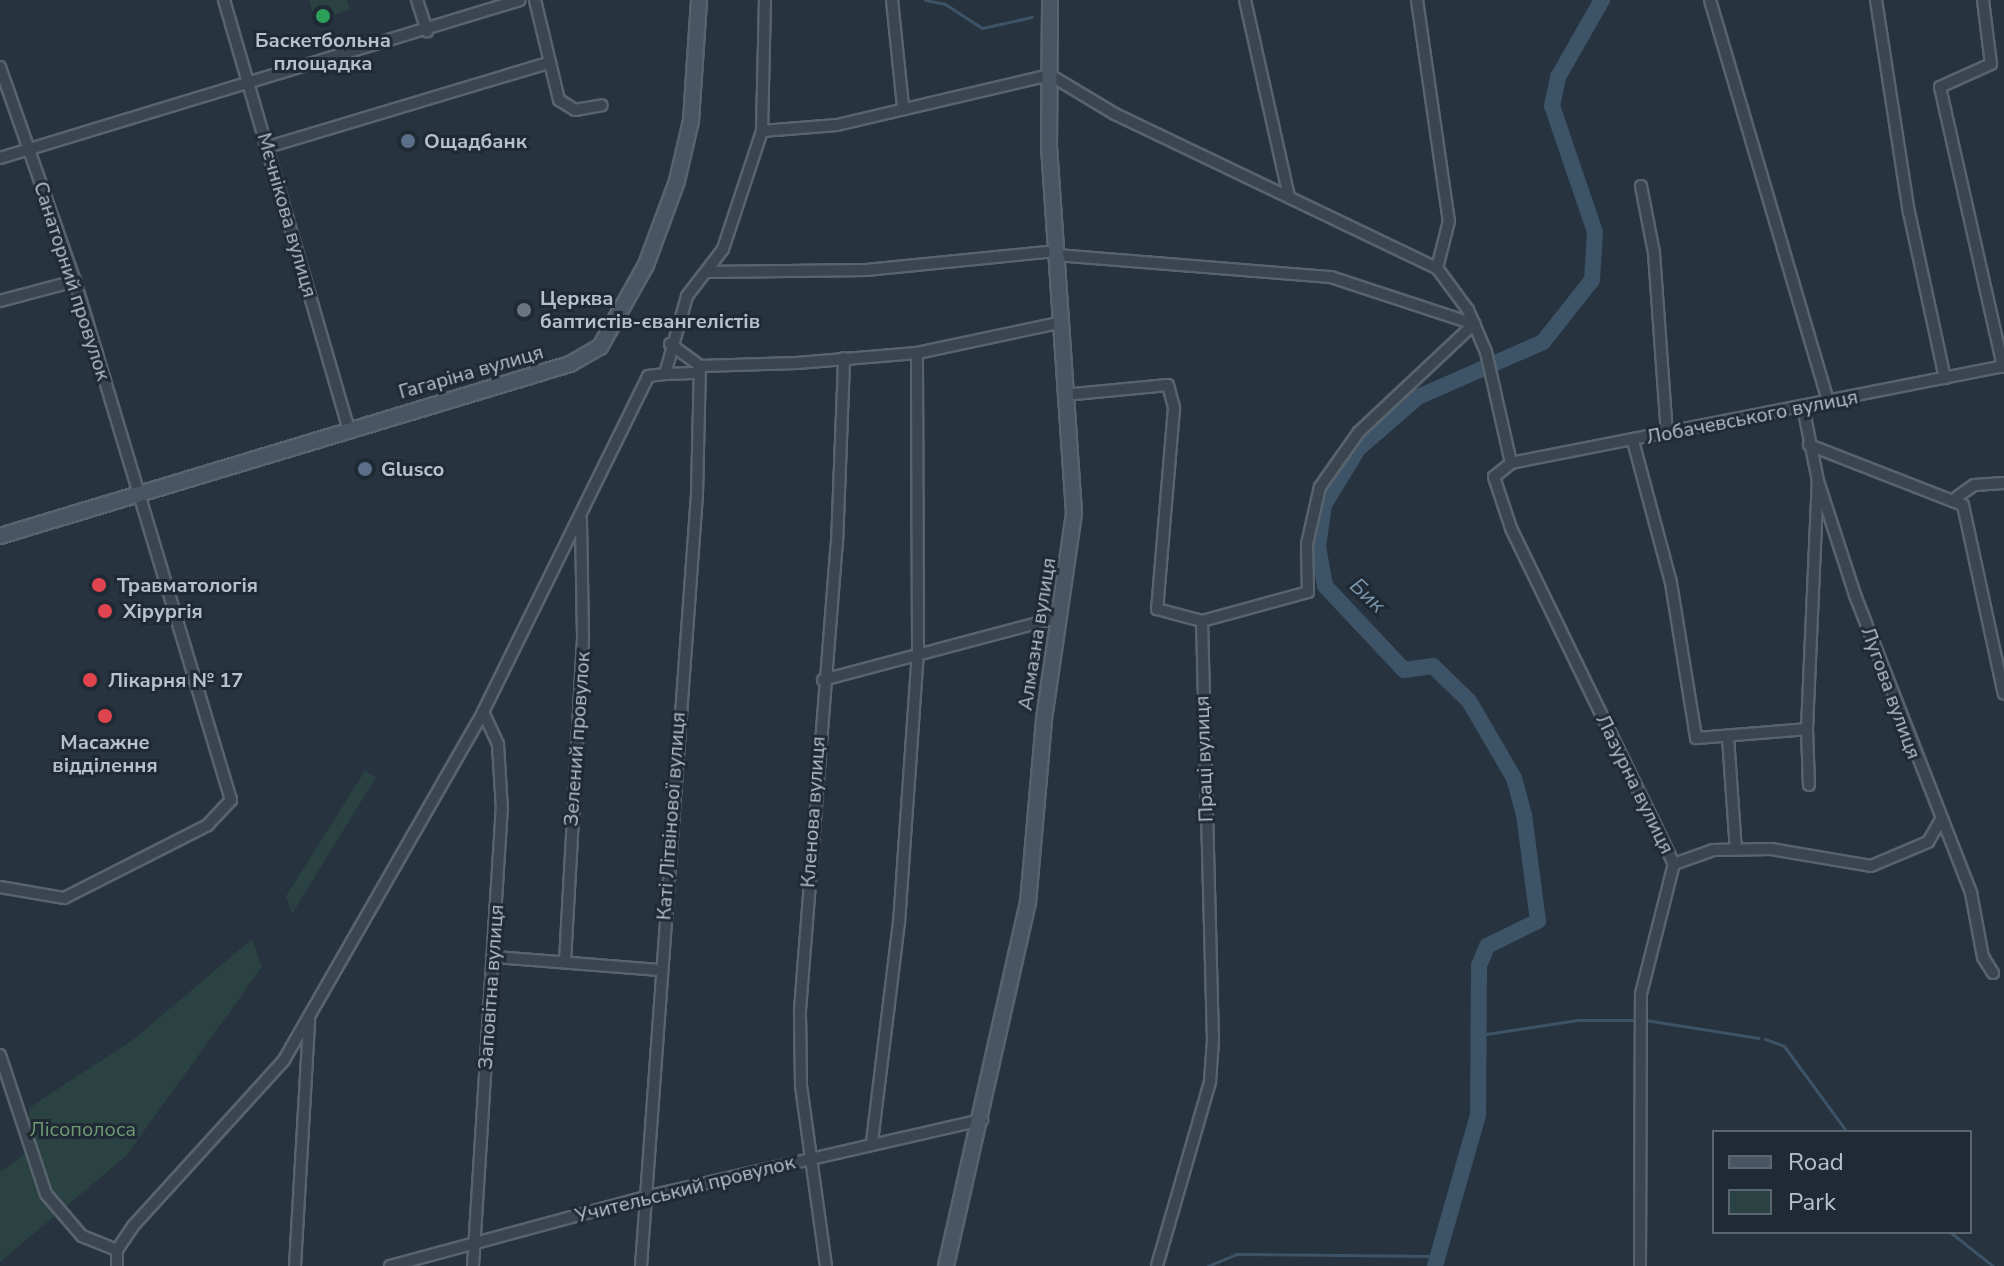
<!DOCTYPE html>
<meta charset="utf-8">
<style>
body{margin:0}
#map{position:relative;width:2004px;height:1266px;overflow:hidden;background:#27343f;font-family:"Nunito Sans",sans-serif}
div>[style]{position:absolute}
[style*='--x']{left:calc(var(--x)*1px);top:calc(var(--y)*1px);width:calc(var(--w)*1px);rotate:calc(var(--a)*1deg)}
.green>*{inset:0;background:#2a4241}
.stream>*{height:3px;margin:-1.5px;padding:0 1.5px;transform-origin:1.5px;border-radius:1.5px;background:#3d5367}
.river>*{height:16px;margin:-8px;padding:0 8px;transform-origin:8px;border-radius:8px;background:#3d5367}
.roads{filter:drop-shadow(2px 0 #58636d) drop-shadow(-2px 0 #58636d) drop-shadow(0 2px #58636d) drop-shadow(0 -2px #58636d)}
.minor>*{height:10px;margin:-5px;padding:0 5px;transform-origin:5px;border-radius:5px;background:#3b454f}
.secondary>*{height:14px;margin:-7px;padding:0 7px;transform-origin:7px;border-radius:7px;background:#495562}
.dots>*{width:22px;height:22px;translate:-50% -50%;box-sizing:border-box;border:4px solid #1f2a34;border-radius:50%}
span{translate:-50% -50%;white-space:nowrap;text-align:center;line-height:1.15;-webkit-text-stroke:6px #1f2a34;paint-order:stroke}
.poi-label{font-size:20px;color:#b7c0ca;font-weight:700}
.left{translate:0 -50%;text-align:left}
.street-label{font-size:20px;color:#b7c0ca}
.park-label{font-size:20px;color:#6f9974}
.water-label{font-size:22px;color:#7994ab;font-style:italic}
.legend{position:absolute;left:1712px;top:1130px;width:260px;height:104px;box-sizing:border-box;background:#1f2a34;border:2px solid #5c6670;margin:0;padding:10px 14px;list-style:none;font-size:24px;color:#b7c0ca}
.legend li{display:flex;align-items:center;gap:16px;height:40px}
.legend b{width:40px;border:2px solid #5c6670}
</style>
<div id="map">
<div class="green">
<div style="clip-path:polygon(309px 0,347px 0,350px 10px,315px 21px)"></div>
<div style="clip-path:polygon(365px 771px,376px 777px,292px 914px,286px 896px)"></div>
<div style="clip-path:polygon(252px 939px,262px 967px,126px 1156px,0 1262px,0 1172px,29px 1151px,29px 1108px,134px 1039px)"></div>
</div>
<div class="stream">
<div style="--x:925;--y:0;--w:20;--a:11"></div>
<div style="--x:945;--y:4;--w:44;--a:33"></div>
<div style="--x:982;--y:28;--w:51;--a:-12.4"></div>
<div style="--x:1645;--y:1020;--w:115;--a:9"></div>
<div style="--x:1479;--y:1035;--w:100;--a:-8.6"></div>
<div style="--x:1578;--y:1020;--w:60;--a:0"></div>
<div style="--x:1765;--y:1039;--w:20;--a:20"></div>
<div style="--x:1784;--y:1046;--w:107;--a:53.8"></div>
<div style="--x:1950;--y:1232;--w:55;--a:38.3"></div>
<div style="--x:1208;--y:1266;--w:30;--a:-23"></div>
<div style="--x:1236;--y:1254;--w:197;--a:0.6"></div>
</div>
<div class="river">
<div style="--x:1435;--y:1266;--w:157;--a:-74.1"></div>
<div style="--x:1478;--y:1115;--w:149;--a:-89.6"></div>
<div style="--x:1479;--y:966;--w:22;--a:-68"></div>
<div style="--x:1487;--y:946;--w:57;--a:-26.1"></div>
<div style="--x:1538;--y:921;--w:107;--a:-97.5"></div>
<div style="--x:1524;--y:815;--w:38;--a:-105"></div>
<div style="--x:1514;--y:778;--w:89;--a:-120.3"></div>
<div style="--x:1469;--y:701;--w:50;--a:-135.8"></div>
<div style="--x:1433;--y:666;--w:29;--a:172"></div>
<div style="--x:1404;--y:670;--w:115;--a:-133.2"></div>
<div style="--x:1325;--y:586;--w:41;--a:-99.9"></div>
<div style="--x:1318;--y:546;--w:41;--a:-81.7"></div>
<div style="--x:1324;--y:505;--w:66;--a:-58.7"></div>
<div style="--x:1358;--y:449;--w:79;--a:-40.9"></div>
<div style="--x:1418;--y:397;--w:137;--a:-23.7"></div>
<div style="--x:1543;--y:342;--w:79;--a:-51.7"></div>
<div style="--x:1592;--y:280;--w:48;--a:-86.4"></div>
<div style="--x:1595;--y:232;--w:133;--a:-108.8"></div>
<div style="--x:1552;--y:106;--w:30;--a:-78"></div>
<div style="--x:1558;--y:77;--w:89;--a:-60.3"></div>
</div>
<div class="roads">
<div class="minor">
<div style="--x:224;--y:0;--w:448;--a:73.8"></div>
<div style="--x:417;--y:0;--w:33;--a:72"></div>
<div style="--x:535;--y:0;--w:103;--a:76.5"></div>
<div style="--x:559;--y:100;--w:19;--a:32"></div>
<div style="--x:575;--y:110;--w:27;--a:-10"></div>
<div style="--x:892;--y:0;--w:108;--a:84.1"></div>
<div style="--x:1245;--y:0;--w:202;--a:77.4"></div>
<div style="--x:1417;--y:0;--w:223;--a:81.8"></div>
<div style="--x:1449;--y:221;--w:49;--a:104.3"></div>
<div style="--x:1710;--y:0;--w:419;--a:73.6"></div>
<div style="--x:1876;--y:0;--w:215;--a:81.2"></div>
<div style="--x:1909;--y:212;--w:170;--a:77.8"></div>
<div style="--x:1983;--y:0;--w:64;--a:82.9"></div>
<div style="--x:1991;--y:64;--w:56;--a:155.7"></div>
<div style="--x:1940;--y:87;--w:287;--a:77.3"></div>
<div style="--x:0;--y:67;--w:227;--a:70.7"></div>
<div style="--x:75;--y:281;--w:542;--a:73.27"></div>
<div style="--x:231;--y:800;--w:34;--a:133"></div>
<div style="--x:208;--y:825;--w:161;--a:153.1"></div>
<div style="--x:64;--y:898;--w:65;--a:-170.2"></div>
<div style="--x:762;--y:131;--w:75;--a:-4.6"></div>
<div style="--x:837;--y:125;--w:219;--a:-13.2"></div>
<div style="--x:1050;--y:75;--w:76;--a:31"></div>
<div style="--x:1115;--y:114;--w:357;--a:25.6"></div>
<div style="--x:1437;--y:268;--w:52;--a:53.6"></div>
<div style="--x:1468;--y:310;--w:46;--a:66.8"></div>
<div style="--x:1486;--y:352;--w:114;--a:77.3"></div>
<div style="--x:268;--y:147;--w:292;--a:-16.7"></div>
<div style="--x:0;--y:158;--w:543;--a:-16.9"></div>
<div style="--x:1641;--y:186;--w:68;--a:79"></div>
<div style="--x:1654;--y:253;--w:180;--a:85.9"></div>
<div style="--x:1056;--y:255;--w:276;--a:4.6"></div>
<div style="--x:1331;--y:277;--w:151;--a:18.2"></div>
<div style="--x:707;--y:272;--w:159;--a:-0.7"></div>
<div style="--x:866;--y:270;--w:190;--a:-5.7"></div>
<div style="--x:0;--y:301;--w:78;--a:-14.9"></div>
<div style="--x:670;--y:344;--w:37;--a:36"></div>
<div style="--x:700;--y:366;--w:97;--a:-1.8"></div>
<div style="--x:797;--y:363;--w:120;--a:-4.8"></div>
<div style="--x:917;--y:353;--w:144;--a:-12"></div>
<div style="--x:665;--y:374;--w:34;--a:-2"></div>
<div style="--x:1064;--y:395;--w:104;--a:-5.5"></div>
<div style="--x:1168;--y:385;--w:24;--a:75"></div>
<div style="--x:1174;--y:408;--w:202;--a:94.8"></div>
<div style="--x:1157;--y:609;--w:47;--a:14.9"></div>
<div style="--x:1202;--y:621;--w:419;--a:88.5"></div>
<div style="--x:1213;--y:1040;--w:42;--a:94.1"></div>
<div style="--x:1210;--y:1082;--w:191;--a:106.1"></div>
<div style="--x:1803;--y:407;--w:76;--a:78.5"></div>
<div style="--x:1818;--y:481;--w:120;--a:72"></div>
<div style="--x:1855;--y:595;--w:320;--a:68.7"></div>
<div style="--x:1971;--y:893;--w:65;--a:79.4"></div>
<div style="--x:1983;--y:957;--w:19;--a:58"></div>
<div style="--x:1633;--y:441;--w:147;--a:75"></div>
<div style="--x:1671;--y:583;--w:157;--a:80.8"></div>
<div style="--x:1696;--y:738;--w:111;--a:-4.6"></div>
<div style="--x:1807;--y:729;--w:248;--a:-87.5"></div>
<div style="--x:1809;--y:445;--w:165;--a:21.3"></div>
<div style="--x:1963;--y:505;--w:193;--a:77.8"></div>
<div style="--x:1957;--y:497;--w:21;--a:-35"></div>
<div style="--x:1974;--y:485;--w:30;--a:-4"></div>
<div style="--x:1202;--y:621;--w:110;--a:-15.3"></div>
<div style="--x:1308;--y:592;--w:48;--a:-91.2"></div>
<div style="--x:1307;--y:544;--w:58;--a:-77.2"></div>
<div style="--x:1320;--y:487;--w:67;--a:-54.7"></div>
<div style="--x:1359;--y:432;--w:158;--a:-43.2"></div>
<div style="--x:823;--y:680;--w:244;--a:-14.9"></div>
<div style="--x:1807;--y:729;--w:56;--a:88"></div>
<div style="--x:1728;--y:737;--w:113;--a:86"></div>
<div style="--x:1674;--y:864;--w:41;--a:-19.7"></div>
<div style="--x:1713;--y:850;--w:58;--a:-1"></div>
<div style="--x:1771;--y:849;--w:101;--a:9.6"></div>
<div style="--x:1871;--y:866;--w:62;--a:-22.8"></div>
<div style="--x:1928;--y:842;--w:24;--a:-60"></div>
<div style="--x:494;--y:957;--w:167;--a:4.5"></div>
<div style="--x:565;--y:961;--w:324;--a:-86.8"></div>
<div style="--x:583;--y:637;--w:118;--a:-91"></div>
<div style="--x:0;--y:1055;--w:146;--a:71.7"></div>
<div style="--x:46;--y:1194;--w:55;--a:49.4"></div>
<div style="--x:82;--y:1236;--w:38;--a:22"></div>
<div style="--x:872;--y:1142;--w:221;--a:-83"></div>
<div style="--x:899;--y:923;--w:276;--a:-86"></div>
<div style="--x:918;--y:648;--w:295;--a:-90.2"></div>
<div style="--x:117;--y:1266;--w:16;--a:-90"></div>
<div style="--x:117;--y:1250;--w:30;--a:-56"></div>
<div style="--x:134;--y:1225;--w:223;--a:-47.7"></div>
<div style="--x:284;--y:1060;--w:401;--a:-60.2"></div>
<div style="--x:483;--y:712;--w:374;--a:-63.8"></div>
<div style="--x:648;--y:376;--w:17;--a:-7"></div>
<div style="--x:665;--y:374;--w:81;--a:-74.2"></div>
<div style="--x:687;--y:296;--w:59;--a:-52.5"></div>
<div style="--x:723;--y:249;--w:124;--a:-71.7"></div>
<div style="--x:762;--y:131;--w:131;--a:-88.7"></div>
<div style="--x:295;--y:1266;--w:246;--a:-86.7"></div>
<div style="--x:390;--y:1266;--w:264;--a:-15.1"></div>
<div style="--x:645;--y:1197;--w:346;--a:-12.9"></div>
<div style="--x:473;--y:1266;--w:457;--a:-86.4"></div>
<div style="--x:502;--y:810;--w:66;--a:-93.5"></div>
<div style="--x:498;--y:744;--w:35;--a:-115"></div>
<div style="--x:641;--y:1266;--w:773;--a:-85.85"></div>
<div style="--x:697;--y:495;--w:129;--a:-88.7"></div>
<div style="--x:826;--y:1266;--w:183;--a:-97.9"></div>
<div style="--x:801;--y:1085;--w:75;--a:-90.8"></div>
<div style="--x:800;--y:1010;--w:467;--a:-85.5"></div>
<div style="--x:837;--y:544;--w:186;--a:-87.8"></div>
<div style="--x:1640;--y:1266;--w:272;--a:-89.8"></div>
<div style="--x:1641;--y:994;--w:134;--a:-75.8"></div>
<div style="--x:1674;--y:864;--w:373;--a:-115.9"></div>
<div style="--x:1511;--y:528;--w:54;--a:-108.4"></div>
<div style="--x:1494;--y:477;--w:22;--a:-39"></div>
<div style="--x:1511;--y:463;--w:502;--a:-11.13"></div>
</div>
<div class="secondary">
<div style="--x:0;--y:536;--w:595;--a:-16.79"></div>
<div style="--x:570;--y:364;--w:34;--a:-30"></div>
<div style="--x:600;--y:347;--w:94;--a:-60.7"></div>
<div style="--x:646;--y:265;--w:90;--a:-69.7"></div>
<div style="--x:677;--y:181;--w:62;--a:-76.9"></div>
<div style="--x:691;--y:121;--w:121;--a:-86.2"></div>
<div style="--x:946;--y:1266;--w:372;--a:-77.3"></div>
<div style="--x:1028;--y:903;--w:185;--a:-85"></div>
<div style="--x:1044;--y:719;--w:208;--a:-81.7"></div>
<div style="--x:1074;--y:513;--w:367;--a:-93.9"></div>
<div style="--x:1049;--y:147;--w:147;--a:-89.6"></div>
</div>
</div>
<div class="dots">
<div style="left:323px;top:16px;background:#2e9e5b"></div>
<div style="left:408px;top:141px;background:#5c6f8a"></div>
<div style="left:524px;top:310px;background:#6b7280"></div>
<div style="left:365px;top:469px;background:#5c6f8a"></div>
<div style="left:99px;top:585px;background:#e0444e"></div>
<div style="left:105px;top:611px;background:#e0444e"></div>
<div style="left:90px;top:680px;background:#e0444e"></div>
<div style="left:105px;top:716px;background:#e0444e"></div>
</div>
<div class="poi-label">
<span style="left:323px;top:52px">Баскетбольна<br>площадка</span>
<span class="left" style="left:424px;top:141px">Ощадбанк</span>
<span class="left" style="left:540px;top:310px">Церква<br>баптистів-євангелістів</span>
<span class="left" style="left:381px;top:469px">Glusco</span>
<span class="left" style="left:117px;top:585px">Травматологія</span>
<span class="left" style="left:123px;top:611px">Хірургія</span>
<span class="left" style="left:108px;top:680px">Лікарня № 17</span>
<span style="left:105px;top:754px">Масажне<br>відділення</span>
</div>
<div class="street-label">
<span style="left:287px;top:215px;rotate:74deg">Мєчнікова вулиця</span>
<span style="left:72px;top:281px;rotate:72deg">Санаторний провулок</span>
<span style="left:471px;top:372px;rotate:-16deg">Гагаріна вулиця</span>
<span style="left:1752px;top:417px;rotate:-11deg">Лобачевського вулиця</span>
<span style="left:1037px;top:634px;rotate:-81deg">Алмазна вулиця</span>
<span style="left:1891px;top:693px;rotate:70deg">Лугова вулиця</span>
<span style="left:577px;top:739px;rotate:-86deg">Зелений провулок</span>
<span style="left:1204px;top:759px;rotate:-92deg">Праці вулиця</span>
<span style="left:1635px;top:784px;rotate:64deg">Лазурна вулиця</span>
<span style="left:813px;top:812px;rotate:-86deg">Кленова вулиця</span>
<span style="left:671px;top:816px;rotate:-86deg">Каті Літвінової вулиця</span>
<span style="left:491px;top:987px;rotate:-86deg">Заповітна вулиця</span>
<span style="left:685px;top:1189px;rotate:-14deg">Учительський провулок</span>
</div>
<div class="park-label">
<span style="left:83px;top:1129px">Лісополоса</span>
</div>
<div class="water-label">
<span style="left:1367px;top:596px;rotate:43deg">Бик</span>
</div>
<ul class="legend">
<li><b style="height:10px;background:#495562"></b>Road</li>
<li><b style="height:22px;background:#2a4241"></b>Park</li>
</ul>
</div>
